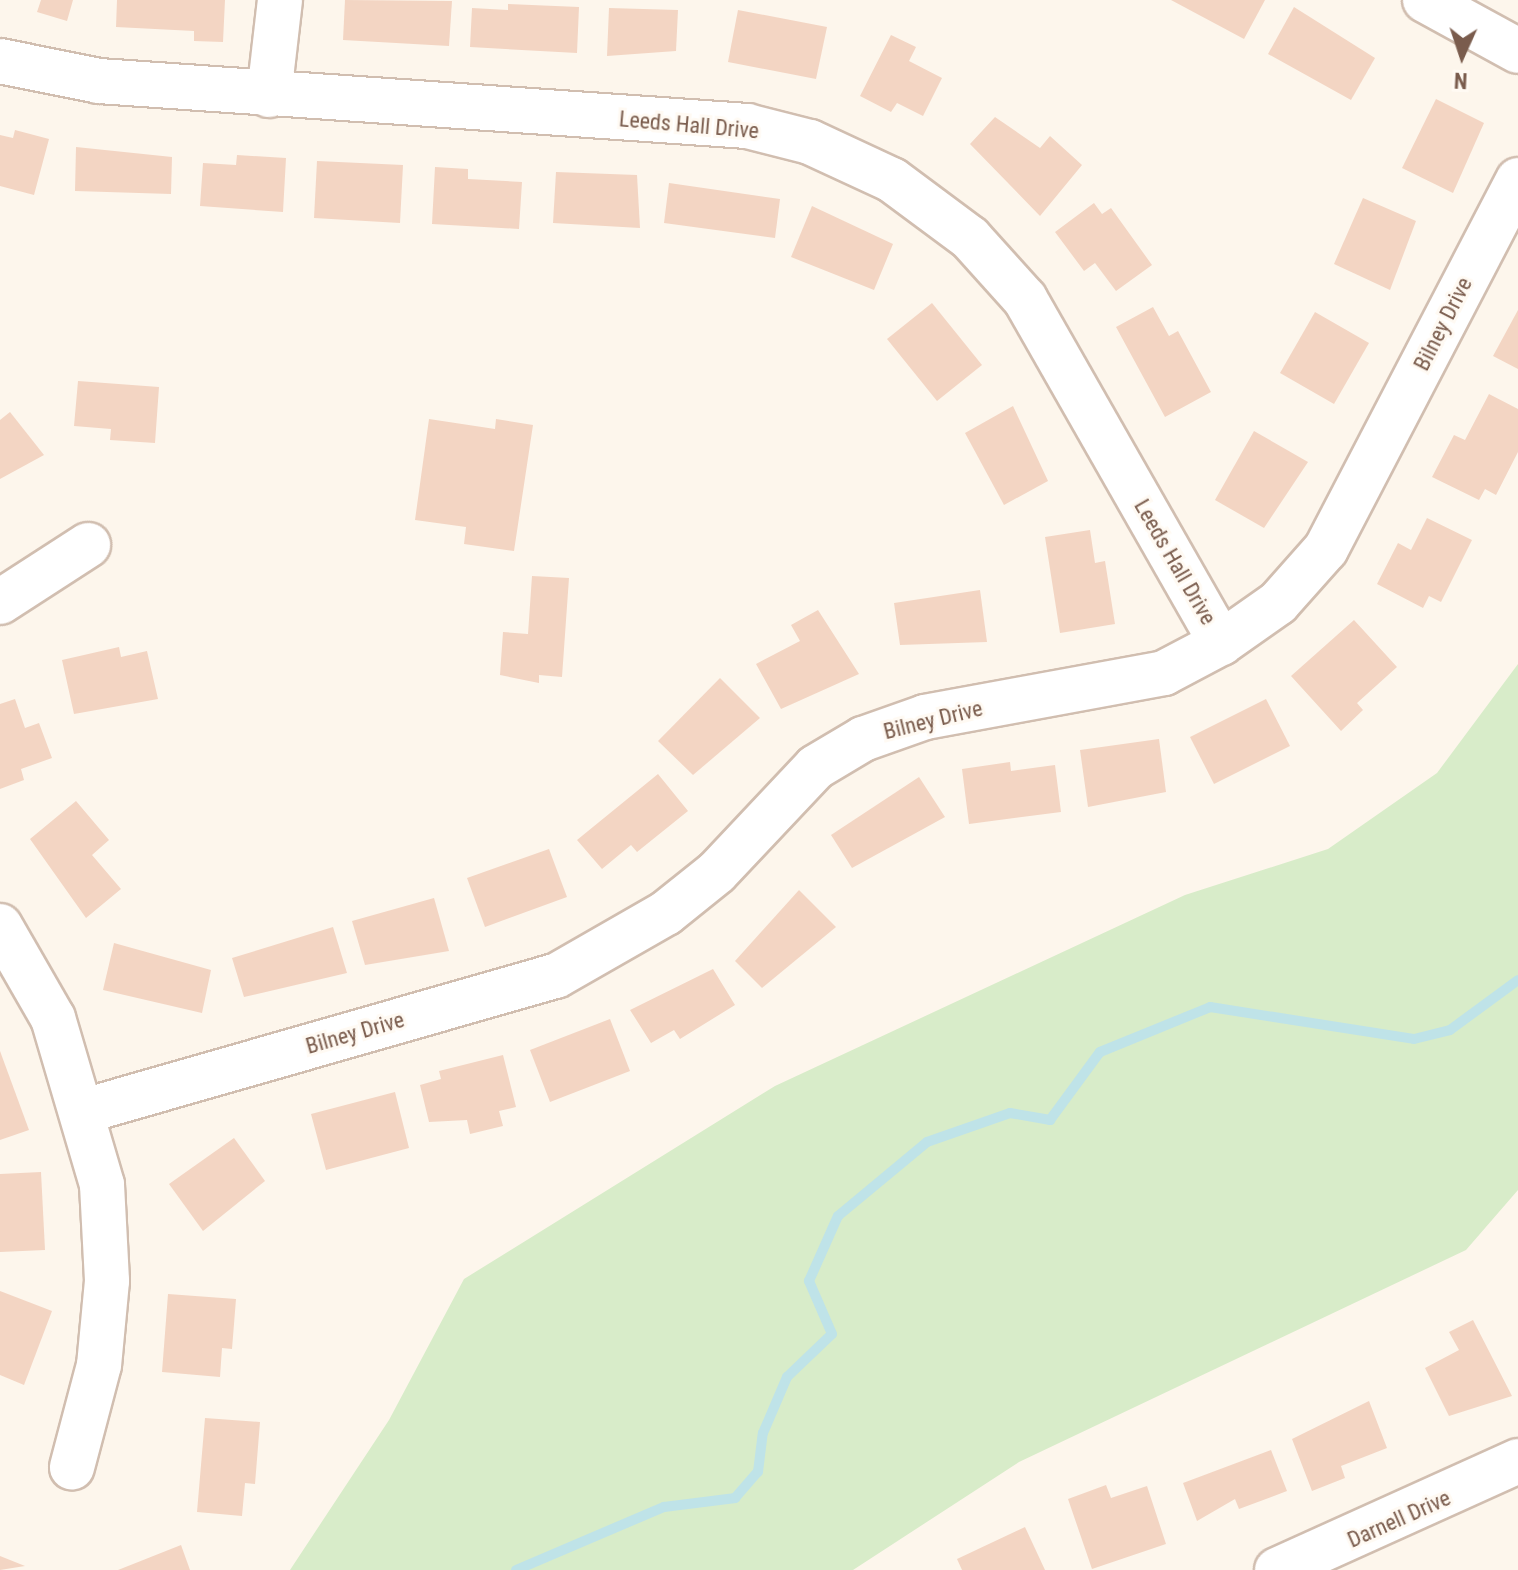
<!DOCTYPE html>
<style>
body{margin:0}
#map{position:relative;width:1518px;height:1570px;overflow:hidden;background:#fdf6ec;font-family:"Roboto Condensed",sans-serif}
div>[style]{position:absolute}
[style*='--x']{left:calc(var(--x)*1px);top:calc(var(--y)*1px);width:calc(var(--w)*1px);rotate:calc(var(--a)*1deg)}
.green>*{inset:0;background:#d8ecc9}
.stream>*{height:10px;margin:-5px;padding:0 5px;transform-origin:5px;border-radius:5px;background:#bfe3e8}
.building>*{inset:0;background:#f3d5c3}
.roads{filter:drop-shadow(2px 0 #d1beb0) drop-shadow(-2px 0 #d1beb0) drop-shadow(0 2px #d1beb0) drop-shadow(0 -2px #d1beb0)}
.minor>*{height:44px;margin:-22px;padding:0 22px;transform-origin:22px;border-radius:22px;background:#fff}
span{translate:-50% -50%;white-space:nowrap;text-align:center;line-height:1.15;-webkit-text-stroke:6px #fffaf3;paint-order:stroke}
.street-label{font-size:22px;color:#7a5c4d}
.north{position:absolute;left:1422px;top:16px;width:80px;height:80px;-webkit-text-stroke:6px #fffaf3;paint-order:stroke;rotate:183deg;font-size:22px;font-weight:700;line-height:32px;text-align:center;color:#7a5c4d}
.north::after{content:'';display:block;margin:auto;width:28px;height:36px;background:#7a5c4d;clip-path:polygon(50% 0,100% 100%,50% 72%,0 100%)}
</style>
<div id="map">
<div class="green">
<div style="clip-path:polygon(1518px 664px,1518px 1190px,1466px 1250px,1019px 1462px,853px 1570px,290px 1570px,389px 1420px,464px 1279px,775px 1086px,1185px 895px,1328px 849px,1437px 773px)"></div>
</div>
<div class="stream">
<div style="--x:516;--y:1570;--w:161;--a:-23.1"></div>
<div style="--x:664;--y:1507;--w:72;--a:-7.2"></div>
<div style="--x:735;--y:1498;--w:35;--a:-49"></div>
<div style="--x:758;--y:1472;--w:39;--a:-83"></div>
<div style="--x:763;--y:1433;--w:61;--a:-66.8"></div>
<div style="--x:787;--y:1377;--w:62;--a:-43.7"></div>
<div style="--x:832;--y:1334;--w:58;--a:-113.5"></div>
<div style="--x:809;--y:1281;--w:71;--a:-66"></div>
<div style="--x:838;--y:1216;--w:116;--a:-39.7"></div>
<div style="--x:927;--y:1142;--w:88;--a:-19.3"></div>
<div style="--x:1010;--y:1113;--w:41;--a:9.9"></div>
<div style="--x:1050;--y:1120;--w:84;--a:-53.7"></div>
<div style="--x:1100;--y:1052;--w:119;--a:-22.2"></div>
<div style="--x:1210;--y:1007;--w:206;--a:8.9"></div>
<div style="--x:1414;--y:1039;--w:37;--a:-14"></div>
<div style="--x:1450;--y:1030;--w:84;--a:-36.3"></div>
</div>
<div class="building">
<div style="clip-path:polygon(41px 0,73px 0,67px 21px,37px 12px)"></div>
<div style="clip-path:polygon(117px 0,225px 0,223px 42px,194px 41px,194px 31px,116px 27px)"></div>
<div style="clip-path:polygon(345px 0,452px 1px,449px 46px,343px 40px)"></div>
<div style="clip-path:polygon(1171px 0,1265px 0,1244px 39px)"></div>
<div style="clip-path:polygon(508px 4px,579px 7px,577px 53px,470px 47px,472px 8px,508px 10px)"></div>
<div style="clip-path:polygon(1294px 7px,1375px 58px,1351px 100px,1268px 54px)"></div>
<div style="clip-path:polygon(609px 8px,678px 10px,676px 51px,607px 56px)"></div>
<div style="clip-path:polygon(738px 10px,827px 27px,816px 79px,728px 62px)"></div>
<div style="clip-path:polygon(891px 35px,916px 47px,909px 61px,942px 78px,923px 116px,897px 103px,891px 112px,860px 96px)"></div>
<div style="clip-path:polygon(1436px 99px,1484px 123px,1453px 193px,1402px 168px)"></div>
<div style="clip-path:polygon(995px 117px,1040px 148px,1050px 136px,1082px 165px,1040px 216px,970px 144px)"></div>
<div style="clip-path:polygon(15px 130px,49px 139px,34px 195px,0 186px,0 135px,13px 138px)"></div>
<div style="clip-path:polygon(76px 147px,172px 157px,171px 194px,75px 191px)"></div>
<div style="clip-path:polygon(237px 155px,286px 158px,283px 212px,200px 206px,203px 163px,236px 165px)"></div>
<div style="clip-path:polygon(317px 161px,403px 165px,400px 223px,314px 218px)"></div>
<div style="clip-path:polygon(435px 167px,468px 169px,468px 179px,522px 182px,519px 229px,432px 224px)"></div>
<div style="clip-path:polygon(556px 172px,637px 175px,640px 228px,553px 223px)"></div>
<div style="clip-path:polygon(669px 183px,780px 199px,775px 238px,664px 223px)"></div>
<div style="clip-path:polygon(1363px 198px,1416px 221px,1390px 290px,1334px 264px)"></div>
<div style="clip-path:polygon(1094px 203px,1102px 214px,1111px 208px,1152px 265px,1116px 291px,1095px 263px,1084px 271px,1055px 232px)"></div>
<div style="clip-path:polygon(812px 206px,893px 244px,874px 290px,791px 257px)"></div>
<div style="clip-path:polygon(932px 303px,982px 365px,937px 401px,887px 339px)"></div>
<div style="clip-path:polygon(1153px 307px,1169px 336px,1178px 331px,1211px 392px,1165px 417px,1116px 327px)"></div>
<div style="clip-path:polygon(1518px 310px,1518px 369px,1493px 356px)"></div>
<div style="clip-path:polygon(1315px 312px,1369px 343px,1334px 404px,1280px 373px)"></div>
<div style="clip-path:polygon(78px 381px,159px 387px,155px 443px,110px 440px,111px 429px,74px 426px)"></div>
<div style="clip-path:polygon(1489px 394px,1518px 409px,1518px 452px,1496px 495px,1485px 489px,1479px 500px,1432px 477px,1454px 435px,1465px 440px)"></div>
<div style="clip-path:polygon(1013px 406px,1048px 481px,1004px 505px,965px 433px)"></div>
<div style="clip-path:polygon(10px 412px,44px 455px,0 479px,0 420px)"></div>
<div style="clip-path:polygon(429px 419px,495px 429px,496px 419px,533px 425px,514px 551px,464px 544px,466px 527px,415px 520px)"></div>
<div style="clip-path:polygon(1254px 431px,1308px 462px,1264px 528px,1215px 500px)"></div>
<div style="clip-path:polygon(1427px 518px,1472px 540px,1441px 602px,1429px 596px,1423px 608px,1377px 584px,1398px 543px,1411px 550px)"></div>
<div style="clip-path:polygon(1090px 530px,1095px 563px,1105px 561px,1115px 624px,1060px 633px,1045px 537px)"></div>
<div style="clip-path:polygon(532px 576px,569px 578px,562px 677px,539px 675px,539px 683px,500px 675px,503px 632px,528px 634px)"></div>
<div style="clip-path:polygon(980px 590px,987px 642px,900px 645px,894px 603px)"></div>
<div style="clip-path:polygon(818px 610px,859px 674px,781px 709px,756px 664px,800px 641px,791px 625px)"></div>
<div style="clip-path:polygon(1354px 620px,1397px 667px,1357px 703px,1363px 710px,1341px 731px,1291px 676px)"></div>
<div style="clip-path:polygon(119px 647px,121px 657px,147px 651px,158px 699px,74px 714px,62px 660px)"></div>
<div style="clip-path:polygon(720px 678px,760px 718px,693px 775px,658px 741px)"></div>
<div style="clip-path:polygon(15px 699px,25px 728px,39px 723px,52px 758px,21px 769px,24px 780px,0 789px,0 704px)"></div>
<div style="clip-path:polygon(1266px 699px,1290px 746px,1214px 784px,1190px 737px)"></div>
<div style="clip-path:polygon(1159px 739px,1166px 792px,1088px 807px,1080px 750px)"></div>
<div style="clip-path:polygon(1010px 762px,1011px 771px,1055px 765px,1061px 812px,969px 824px,962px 769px)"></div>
<div style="clip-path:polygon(658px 774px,688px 811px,637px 852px,631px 845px,602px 869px,577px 840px)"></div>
<div style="clip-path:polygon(919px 777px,945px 817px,852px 868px,831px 835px)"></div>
<div style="clip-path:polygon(76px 801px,109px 840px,92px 855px,121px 889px,86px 918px,30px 839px)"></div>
<div style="clip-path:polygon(549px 849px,567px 897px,485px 927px,467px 878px)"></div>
<div style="clip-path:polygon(799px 890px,836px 927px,762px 988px,735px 961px)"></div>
<div style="clip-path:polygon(434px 898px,449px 951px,365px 965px,352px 921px)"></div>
<div style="clip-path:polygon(333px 927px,347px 973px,244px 997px,232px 958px)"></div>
<div style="clip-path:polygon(114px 943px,211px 970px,202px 1013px,103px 990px)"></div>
<div style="clip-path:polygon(713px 969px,735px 1005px,680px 1039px,674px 1030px,651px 1043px,630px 1010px)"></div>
<div style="clip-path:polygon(610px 1019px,630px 1071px,550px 1102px,530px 1050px)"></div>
<div style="clip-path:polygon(0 1051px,29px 1130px,0 1140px)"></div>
<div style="clip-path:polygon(503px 1055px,516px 1107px,499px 1111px,503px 1126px,470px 1134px,467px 1120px,429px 1122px,420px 1085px,441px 1079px,439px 1071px)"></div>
<div style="clip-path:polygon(395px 1092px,409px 1148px,326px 1170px,311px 1114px)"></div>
<div style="clip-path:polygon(234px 1138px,265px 1181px,203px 1231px,169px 1184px)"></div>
<div style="clip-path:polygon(41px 1172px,45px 1250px,0 1252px,0 1174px)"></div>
<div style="clip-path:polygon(0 1291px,52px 1311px,24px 1385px,0 1375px)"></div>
<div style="clip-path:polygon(168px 1294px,236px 1299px,232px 1349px,222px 1348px,220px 1377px,162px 1372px)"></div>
<div style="clip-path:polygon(1473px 1320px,1512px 1396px,1449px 1416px,1425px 1368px,1459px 1350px,1449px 1332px)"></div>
<div style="clip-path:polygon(1369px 1401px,1387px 1448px,1341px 1466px,1345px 1478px,1312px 1491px,1292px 1439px)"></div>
<div style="clip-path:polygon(205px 1418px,260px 1422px,255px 1484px,245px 1483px,242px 1516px,197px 1512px)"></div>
<div style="clip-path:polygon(1271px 1450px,1287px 1491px,1239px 1509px,1235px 1499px,1197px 1521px,1183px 1483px)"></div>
<div style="clip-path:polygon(1106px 1485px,1111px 1498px,1147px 1486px,1166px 1544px,1092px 1569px,1068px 1499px)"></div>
<div style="clip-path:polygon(1025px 1527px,1045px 1570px,962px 1570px,957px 1559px)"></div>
<div style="clip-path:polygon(181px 1545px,190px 1570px,118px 1570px)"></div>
<div style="clip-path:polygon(0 1556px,25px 1566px,0 1570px)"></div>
</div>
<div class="roads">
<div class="minor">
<div style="--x:1425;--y:0;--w:106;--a:28.7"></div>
<div style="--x:0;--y:61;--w:101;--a:11.4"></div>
<div style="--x:99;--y:81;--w:650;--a:3.97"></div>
<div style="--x:747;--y:126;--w:65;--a:14.3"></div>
<div style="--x:810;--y:142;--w:90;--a:24.9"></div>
<div style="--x:892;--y:180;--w:97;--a:36.6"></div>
<div style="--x:970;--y:238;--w:82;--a:48"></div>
<div style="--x:1025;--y:299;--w:396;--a:60.3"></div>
<div style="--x:269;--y:95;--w:96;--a:-83.4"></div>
<div style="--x:0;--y:602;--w:105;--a:-32.9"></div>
<div style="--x:0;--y:926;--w:106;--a:60.1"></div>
<div style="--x:53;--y:1018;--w:174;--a:73.6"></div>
<div style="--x:102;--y:1185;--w:96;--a:87"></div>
<div style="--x:107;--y:1281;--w:84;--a:95.4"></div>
<div style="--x:99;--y:1365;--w:106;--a:104.8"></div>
<div style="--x:84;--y:1111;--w:491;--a:-16"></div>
<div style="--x:556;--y:976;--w:127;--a:-29.8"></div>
<div style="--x:666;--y:913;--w:65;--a:-38.8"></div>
<div style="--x:717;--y:872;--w:144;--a:-46.7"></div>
<div style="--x:816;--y:767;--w:55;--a:-30.8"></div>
<div style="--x:863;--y:739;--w:66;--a:-19.5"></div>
<div style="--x:925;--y:717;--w:243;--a:-10.4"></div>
<div style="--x:1164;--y:673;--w:64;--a:-27.8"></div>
<div style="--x:1221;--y:643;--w:70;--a:-35.1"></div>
<div style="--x:1278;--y:603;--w:72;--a:-48.4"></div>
<div style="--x:1326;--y:549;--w:416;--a:-62.5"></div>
<div style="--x:1277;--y:1570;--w:265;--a:-24.3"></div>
</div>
</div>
<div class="street-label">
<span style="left:689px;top:125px;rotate:5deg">Leeds Hall Drive</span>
<span style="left:1443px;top:324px;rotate:-63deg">Bilney Drive</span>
<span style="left:1175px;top:562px;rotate:60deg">Leeds Hall Drive</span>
<span style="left:933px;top:720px;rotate:-14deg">Bilney Drive</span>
<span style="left:355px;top:1033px;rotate:-16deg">Bilney Drive</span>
<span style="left:1399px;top:1519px;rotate:-24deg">Darnell Drive</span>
</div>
<div class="north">N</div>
</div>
